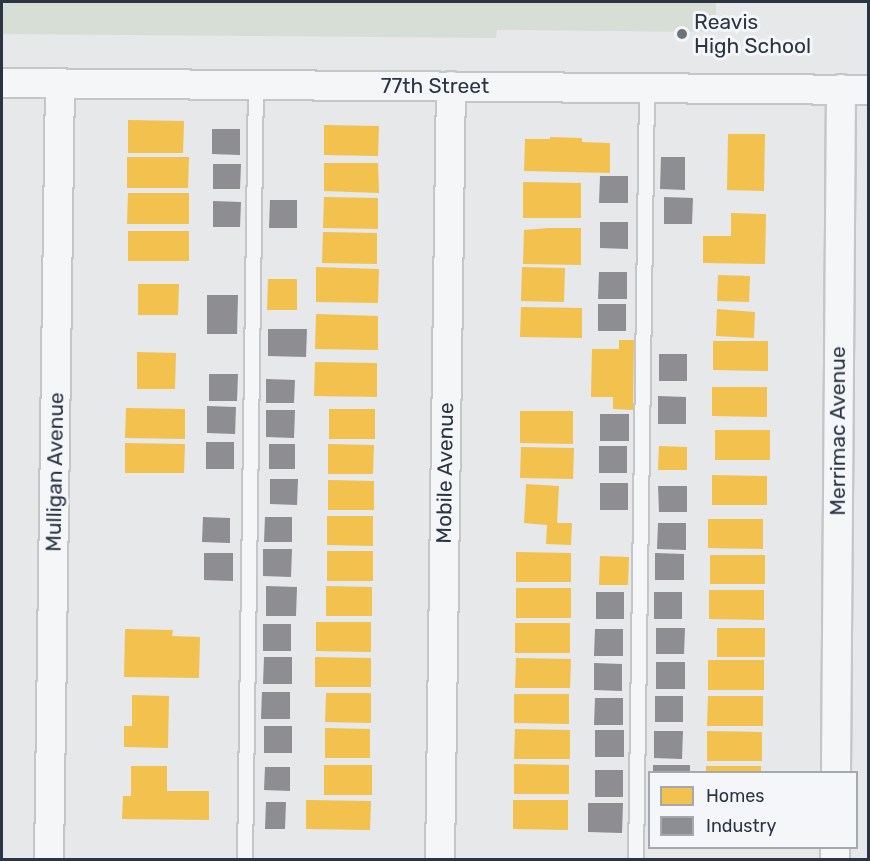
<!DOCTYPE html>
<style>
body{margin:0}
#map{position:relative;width:870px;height:861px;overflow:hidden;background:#e6e8ea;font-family:Rubik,sans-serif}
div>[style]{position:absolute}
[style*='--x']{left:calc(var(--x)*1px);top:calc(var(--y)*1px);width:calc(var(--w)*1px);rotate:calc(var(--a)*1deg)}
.green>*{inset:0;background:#d6ded6}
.homes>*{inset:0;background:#f2c14e}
.industry>*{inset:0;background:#8d8d92}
.roads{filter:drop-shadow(2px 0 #c4c6c8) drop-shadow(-2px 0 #c4c6c8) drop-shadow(0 2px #c4c6c8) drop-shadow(0 -2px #c4c6c8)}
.service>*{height:14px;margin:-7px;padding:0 7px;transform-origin:7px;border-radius:7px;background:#f5f6f7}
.minor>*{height:28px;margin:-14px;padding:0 14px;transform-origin:14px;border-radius:14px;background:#f5f6f7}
.dots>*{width:16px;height:16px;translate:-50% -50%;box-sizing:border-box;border:3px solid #f4f6f9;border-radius:50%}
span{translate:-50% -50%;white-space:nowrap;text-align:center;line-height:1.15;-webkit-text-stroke:6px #f4f6f9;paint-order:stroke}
.poi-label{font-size:21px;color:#2b3445}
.left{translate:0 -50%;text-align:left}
.street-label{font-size:21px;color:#2b3445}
.frame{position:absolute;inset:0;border:3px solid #2b3445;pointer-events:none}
.legend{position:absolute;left:648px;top:771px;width:210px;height:78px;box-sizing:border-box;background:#f4f6f9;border:2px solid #a4a8b1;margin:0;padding:8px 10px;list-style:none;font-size:18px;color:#2b3445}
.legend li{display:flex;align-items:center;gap:12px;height:30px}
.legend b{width:30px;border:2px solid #a4a8b1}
</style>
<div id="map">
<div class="green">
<div style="clip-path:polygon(2px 2px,716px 2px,716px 32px,497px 30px,496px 38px,2px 34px)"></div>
</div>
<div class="homes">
<div style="clip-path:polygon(128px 120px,184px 121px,183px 153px,128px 153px)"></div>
<div style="clip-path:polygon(324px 125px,379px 126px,378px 156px,324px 155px)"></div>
<div style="clip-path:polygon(728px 134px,765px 134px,764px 191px,727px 190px)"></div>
<div style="clip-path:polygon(550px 137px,582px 138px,582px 142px,610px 143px,610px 173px,524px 171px,525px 139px,550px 139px)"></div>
<div style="clip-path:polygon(127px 157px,189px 157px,188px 188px,127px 188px)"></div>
<div style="clip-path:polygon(324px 163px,378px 163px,379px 193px,324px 191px)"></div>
<div style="clip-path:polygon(523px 182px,581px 183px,581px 218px,523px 218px)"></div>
<div style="clip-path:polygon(128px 193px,189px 193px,189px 224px,127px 224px)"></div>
<div style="clip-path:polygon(324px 197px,378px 198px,378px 229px,323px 228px)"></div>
<div style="clip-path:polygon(731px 213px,766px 214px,765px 264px,703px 263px,703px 236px,731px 236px)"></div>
<div style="clip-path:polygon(549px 228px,581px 228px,581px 265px,523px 264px,524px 230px)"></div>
<div style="clip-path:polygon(128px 231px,189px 231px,189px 261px,128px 261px)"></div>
<div style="clip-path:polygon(323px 232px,377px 233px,377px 264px,322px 263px)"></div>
<div style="clip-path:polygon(316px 267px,379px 269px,378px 303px,316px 302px)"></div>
<div style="clip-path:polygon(522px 267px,565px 268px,564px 302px,521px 301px)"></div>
<div style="clip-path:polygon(718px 275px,750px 276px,749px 302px,717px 301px)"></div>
<div style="clip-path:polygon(268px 279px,297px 279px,297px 310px,267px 310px)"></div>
<div style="clip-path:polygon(138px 284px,179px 284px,178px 315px,138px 315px)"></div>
<div style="clip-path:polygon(521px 307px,582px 308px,582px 338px,520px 337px)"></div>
<div style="clip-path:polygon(717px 309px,755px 312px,754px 338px,716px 336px)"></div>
<div style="clip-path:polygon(316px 314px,378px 316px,378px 350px,315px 349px)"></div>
<div style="clip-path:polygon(619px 340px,634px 340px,633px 410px,613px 409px,613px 397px,591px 397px,592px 349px,619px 349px)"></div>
<div style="clip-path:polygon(713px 341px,768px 341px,768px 371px,713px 370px)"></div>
<div style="clip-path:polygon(137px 352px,176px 353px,175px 389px,137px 389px)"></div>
<div style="clip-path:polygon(315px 362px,377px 363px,377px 397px,314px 396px)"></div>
<div style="clip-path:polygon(712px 387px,767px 387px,767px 417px,712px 416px)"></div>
<div style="clip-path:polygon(126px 408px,185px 409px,185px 439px,125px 438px)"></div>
<div style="clip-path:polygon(329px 409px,375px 409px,375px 439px,329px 439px)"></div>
<div style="clip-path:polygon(520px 411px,573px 411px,573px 444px,520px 443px)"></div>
<div style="clip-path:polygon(715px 430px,770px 430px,770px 460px,715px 460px)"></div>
<div style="clip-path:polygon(125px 443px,185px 444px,184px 473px,125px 473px)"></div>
<div style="clip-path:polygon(328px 444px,374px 445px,373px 474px,328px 474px)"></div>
<div style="clip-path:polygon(659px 446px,687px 447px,687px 470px,658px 470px)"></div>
<div style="clip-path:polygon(521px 447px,574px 448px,573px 479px,520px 478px)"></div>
<div style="clip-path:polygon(712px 475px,767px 476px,767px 505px,712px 505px)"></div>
<div style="clip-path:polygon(328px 480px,374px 481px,374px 510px,328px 510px)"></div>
<div style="clip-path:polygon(526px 484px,559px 486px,557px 523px,572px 523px,571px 545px,546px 544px,547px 525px,524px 523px)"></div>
<div style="clip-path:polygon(327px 516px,373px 516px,373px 546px,327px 545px)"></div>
<div style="clip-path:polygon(708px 519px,763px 519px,763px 549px,708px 548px)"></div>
<div style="clip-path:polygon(327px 551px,373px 551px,373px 581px,327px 581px)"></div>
<div style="clip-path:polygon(516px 552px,571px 553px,571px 582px,516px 582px)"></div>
<div style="clip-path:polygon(710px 555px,765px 555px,765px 584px,710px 584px)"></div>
<div style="clip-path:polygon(600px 556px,629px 557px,628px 585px,599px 585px)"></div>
<div style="clip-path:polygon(326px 586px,372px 587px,372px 616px,326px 616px)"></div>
<div style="clip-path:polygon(516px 588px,571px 588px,571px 618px,516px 618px)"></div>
<div style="clip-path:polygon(709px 590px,764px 590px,764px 620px,709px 619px)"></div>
<div style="clip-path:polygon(316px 622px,371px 622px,371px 652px,316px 651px)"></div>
<div style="clip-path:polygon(515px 623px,570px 623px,570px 653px,515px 653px)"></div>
<div style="clip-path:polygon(717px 628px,765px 628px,765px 657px,717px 657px)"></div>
<div style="clip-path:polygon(125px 629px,173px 630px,172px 636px,200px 637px,199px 678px,124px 677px)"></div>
<div style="clip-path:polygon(315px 657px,371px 658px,371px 687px,315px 687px)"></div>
<div style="clip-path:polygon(516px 658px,571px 659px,570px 688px,515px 688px)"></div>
<div style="clip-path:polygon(708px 660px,764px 660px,764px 690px,708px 690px)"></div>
<div style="clip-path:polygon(326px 693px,371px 693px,371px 723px,325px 722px)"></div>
<div style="clip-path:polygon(514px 694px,569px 694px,569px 724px,514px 723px)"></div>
<div style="clip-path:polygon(132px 695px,169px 696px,168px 748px,124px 747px,124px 726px,132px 726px)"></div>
<div style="clip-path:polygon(708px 696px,763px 696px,763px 726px,707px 726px)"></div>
<div style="clip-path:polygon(325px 728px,370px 729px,370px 758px,325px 758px)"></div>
<div style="clip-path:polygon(515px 729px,570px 730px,570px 759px,514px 759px)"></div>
<div style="clip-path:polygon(707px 731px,762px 732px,762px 761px,707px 761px)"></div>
<div style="clip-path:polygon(514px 764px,569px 765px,569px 794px,514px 794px)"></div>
<div style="clip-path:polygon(324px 765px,372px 765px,372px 795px,324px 795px)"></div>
<div style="clip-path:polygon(131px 766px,167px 766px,167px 791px,209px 791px,209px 820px,122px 819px,123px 796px,131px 796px)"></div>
<div style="clip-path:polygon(706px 766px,761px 766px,761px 772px,706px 772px)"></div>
<div style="clip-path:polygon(306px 800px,371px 801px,370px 830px,306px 829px)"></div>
<div style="clip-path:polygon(513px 800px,568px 800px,568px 830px,513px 829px)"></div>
</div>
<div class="industry">
<div style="clip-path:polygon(212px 129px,240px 129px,240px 155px,212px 154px)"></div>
<div style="clip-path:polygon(661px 157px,685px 157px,685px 190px,660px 189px)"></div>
<div style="clip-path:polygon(213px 164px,241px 164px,240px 189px,213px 189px)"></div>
<div style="clip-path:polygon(600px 176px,628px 176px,628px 203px,599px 203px)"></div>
<div style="clip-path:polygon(664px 197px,693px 198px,692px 224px,664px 224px)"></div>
<div style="clip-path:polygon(270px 200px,297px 200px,297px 228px,269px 228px)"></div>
<div style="clip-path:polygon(213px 201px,241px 202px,240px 227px,213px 227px)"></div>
<div style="clip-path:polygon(600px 222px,628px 222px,628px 249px,600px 248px)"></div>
<div style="clip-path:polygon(599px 272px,627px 272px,627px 299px,598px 299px)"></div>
<div style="clip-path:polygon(207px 295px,238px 295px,237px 334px,207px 334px)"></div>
<div style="clip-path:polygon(598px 304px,626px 304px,626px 331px,598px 331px)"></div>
<div style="clip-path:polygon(268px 329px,307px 329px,306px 357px,268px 356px)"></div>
<div style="clip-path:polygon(659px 354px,687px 354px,687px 381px,659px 381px)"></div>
<div style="clip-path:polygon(209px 374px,238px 374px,237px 401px,209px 401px)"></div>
<div style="clip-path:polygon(266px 379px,295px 380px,294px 403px,266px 403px)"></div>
<div style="clip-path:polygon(658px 396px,686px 397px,686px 424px,658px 424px)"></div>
<div style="clip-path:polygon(207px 406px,236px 407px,235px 434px,207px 433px)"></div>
<div style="clip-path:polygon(266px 410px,295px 410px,294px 438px,266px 437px)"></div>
<div style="clip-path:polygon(600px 414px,629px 414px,629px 441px,600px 441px)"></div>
<div style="clip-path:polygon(206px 442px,234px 442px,234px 469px,206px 469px)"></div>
<div style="clip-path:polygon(269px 444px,295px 444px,295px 469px,269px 469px)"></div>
<div style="clip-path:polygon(599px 446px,627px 446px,627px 473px,599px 473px)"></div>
<div style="clip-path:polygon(270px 479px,298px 479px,297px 505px,270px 504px)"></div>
<div style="clip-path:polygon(600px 483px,628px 483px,628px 510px,600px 510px)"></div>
<div style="clip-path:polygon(658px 486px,687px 486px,687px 512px,659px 512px)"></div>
<div style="clip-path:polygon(203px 517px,230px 518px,230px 543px,202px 542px)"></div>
<div style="clip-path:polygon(265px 517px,292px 517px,292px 542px,264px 542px)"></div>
<div style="clip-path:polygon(658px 523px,686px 523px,686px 550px,657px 549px)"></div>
<div style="clip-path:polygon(263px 549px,292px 549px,291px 577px,263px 576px)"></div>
<div style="clip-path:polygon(204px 553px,233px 553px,233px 581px,204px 580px)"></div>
<div style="clip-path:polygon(655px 553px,684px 554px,684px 580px,655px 580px)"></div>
<div style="clip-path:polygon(266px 586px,297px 587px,296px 616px,266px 616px)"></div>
<div style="clip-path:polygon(596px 592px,624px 592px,624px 619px,596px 619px)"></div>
<div style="clip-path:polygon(654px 592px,682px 592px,682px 619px,654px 619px)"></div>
<div style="clip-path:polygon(263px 624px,291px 624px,291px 651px,263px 651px)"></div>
<div style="clip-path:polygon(656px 628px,685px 628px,684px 654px,656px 654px)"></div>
<div style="clip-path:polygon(595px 629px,623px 629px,623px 656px,594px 656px)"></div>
<div style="clip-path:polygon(264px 657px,292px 657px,292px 684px,263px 684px)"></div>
<div style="clip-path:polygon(656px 662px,685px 662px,685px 689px,656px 689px)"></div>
<div style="clip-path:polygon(594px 663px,622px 664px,622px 691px,594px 690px)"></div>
<div style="clip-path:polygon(262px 692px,290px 692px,290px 719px,261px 719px)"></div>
<div style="clip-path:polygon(655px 696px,683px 696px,683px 722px,655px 722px)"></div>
<div style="clip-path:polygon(595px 698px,623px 698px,623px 725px,594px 725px)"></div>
<div style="clip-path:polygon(264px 726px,292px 726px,292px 753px,264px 753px)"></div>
<div style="clip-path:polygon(595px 730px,624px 730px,624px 757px,595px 757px)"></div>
<div style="clip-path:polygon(654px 731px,683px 731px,682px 759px,654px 758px)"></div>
<div style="clip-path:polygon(653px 765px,690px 765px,690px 772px,653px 772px)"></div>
<div style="clip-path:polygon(265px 767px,290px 767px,290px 791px,264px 790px)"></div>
<div style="clip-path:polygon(595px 770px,623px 770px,623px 797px,595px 797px)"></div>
<div style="clip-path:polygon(266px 802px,286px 802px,285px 829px,265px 829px)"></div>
<div style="clip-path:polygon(588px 803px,623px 803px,622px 833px,588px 832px)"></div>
</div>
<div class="roads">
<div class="service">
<div style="--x:245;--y:860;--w:775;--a:-89.19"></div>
<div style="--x:636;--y:860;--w:772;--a:-89.18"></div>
</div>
<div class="minor">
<div style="--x:2;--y:83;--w:866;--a:0.46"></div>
<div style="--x:836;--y:772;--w:683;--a:-89.58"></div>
<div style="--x:49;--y:860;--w:776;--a:-89.19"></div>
<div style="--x:440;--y:860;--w:774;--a:-89.19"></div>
<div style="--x:835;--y:860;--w:12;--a:-90"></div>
</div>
</div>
<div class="dots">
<div style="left:682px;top:34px;background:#6c737f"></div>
</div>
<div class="poi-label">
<span class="left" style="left:694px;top:34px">Reavis<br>High School</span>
</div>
<div class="street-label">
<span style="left:435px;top:86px">77th Street</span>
<span style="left:838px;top:431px;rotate:-90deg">Merrimac Avenue</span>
<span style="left:55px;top:472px;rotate:-89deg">Mulligan Avenue</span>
<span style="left:445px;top:473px;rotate:-89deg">Mobile Avenue</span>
</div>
<div class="frame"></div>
<ul class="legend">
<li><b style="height:16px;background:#f2c14e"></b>Homes</li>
<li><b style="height:16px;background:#8d8d92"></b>Industry</li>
</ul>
</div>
